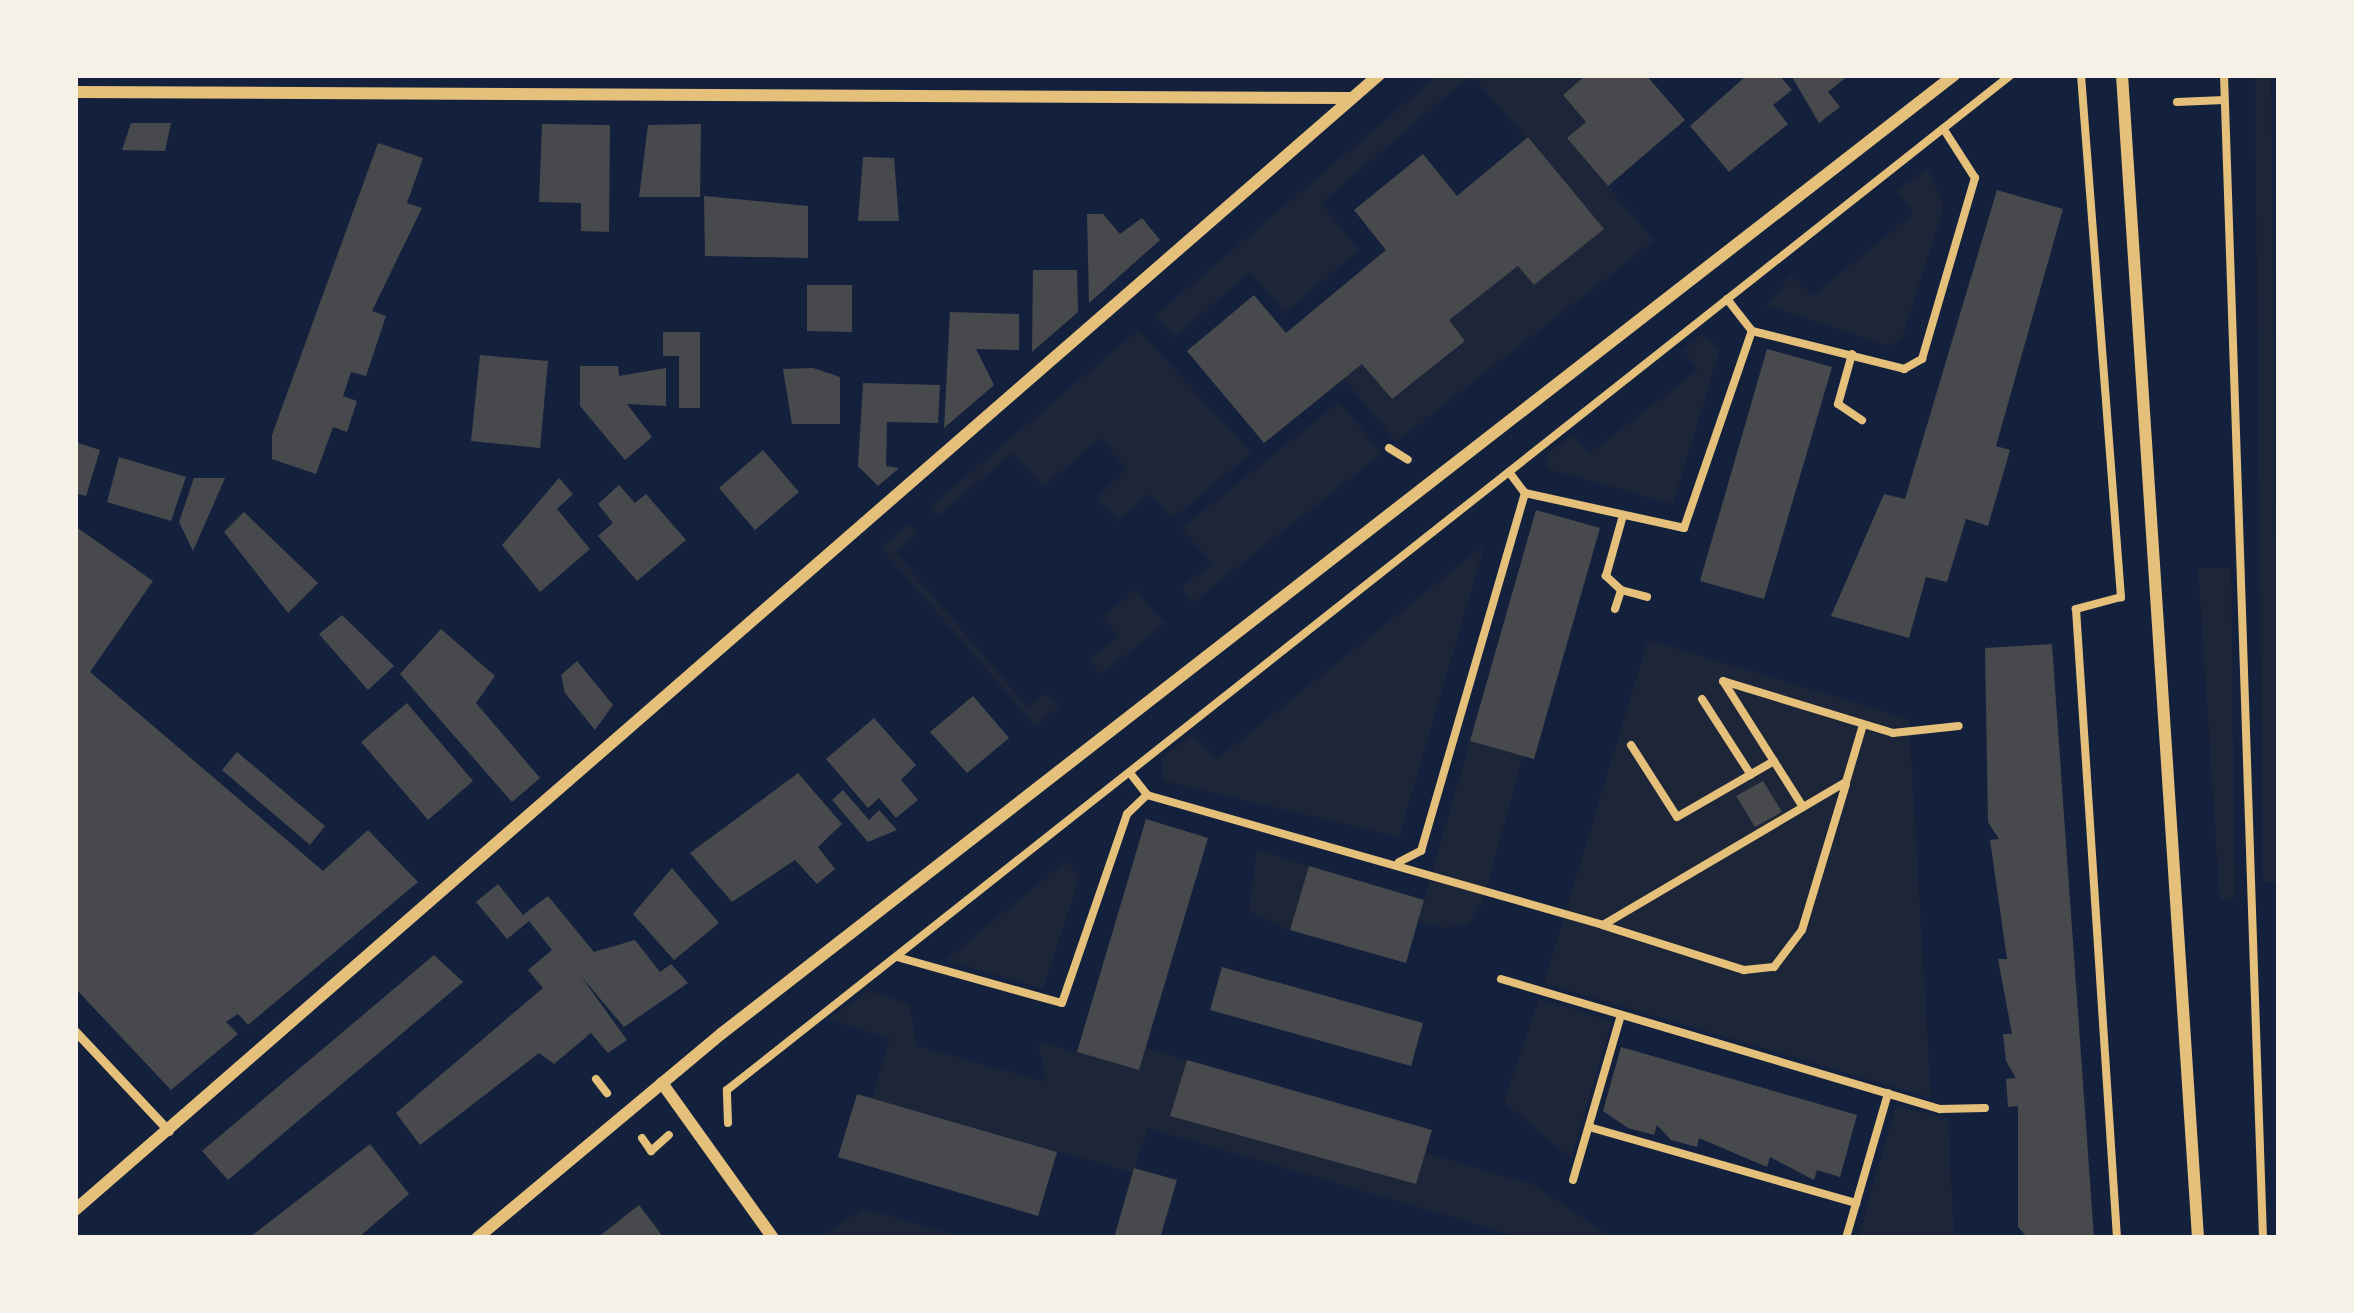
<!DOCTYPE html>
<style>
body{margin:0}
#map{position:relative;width:2354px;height:1313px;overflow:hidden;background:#14213d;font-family:Poppins,sans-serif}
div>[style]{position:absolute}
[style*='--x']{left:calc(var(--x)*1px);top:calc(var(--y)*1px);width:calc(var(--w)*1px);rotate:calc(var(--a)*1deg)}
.green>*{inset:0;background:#1d2539}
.building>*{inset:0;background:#48494c}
.path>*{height:8px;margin:-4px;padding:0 4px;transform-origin:4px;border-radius:4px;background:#e5c07b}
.service>*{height:9px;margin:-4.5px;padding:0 4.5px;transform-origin:4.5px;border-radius:4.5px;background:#e5c07b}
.minor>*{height:12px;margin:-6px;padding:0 6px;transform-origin:6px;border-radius:6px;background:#e5c07b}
span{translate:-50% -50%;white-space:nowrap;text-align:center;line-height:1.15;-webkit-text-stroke:12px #f6f1e7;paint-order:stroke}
.frame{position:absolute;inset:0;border:78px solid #f6f1e7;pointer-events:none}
</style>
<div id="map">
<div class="green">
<div style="clip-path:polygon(1438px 75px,1471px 75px,1321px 203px,1359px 250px,1285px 313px,1250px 272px,1175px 337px,1155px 316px)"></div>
<div style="clip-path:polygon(1472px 75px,1586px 75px,1563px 95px,1586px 122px,1567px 138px,1654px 241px,1396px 442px,1344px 379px,1362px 364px,1392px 399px,1465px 342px,1449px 320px,1518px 266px,1534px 285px,1603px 229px)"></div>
<div style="clip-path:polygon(2255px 75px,2271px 75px,2279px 883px,2263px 882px)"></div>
<div style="clip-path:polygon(1928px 169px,1944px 207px,1901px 340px,1886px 346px,1767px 305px,1791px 275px,1812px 296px,1913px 214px,1897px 190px)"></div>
<div style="clip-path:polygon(1138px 330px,1252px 453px,1173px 518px,1150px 494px,1118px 521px,1096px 498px,1127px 469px,1100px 438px,1043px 487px,1012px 453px,938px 516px,930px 507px)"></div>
<div style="clip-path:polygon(1702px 335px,1720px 349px,1673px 504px,1548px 469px,1547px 454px,1572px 435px,1590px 453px,1698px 370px,1683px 350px)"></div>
<div style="clip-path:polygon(1339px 402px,1382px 453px,1193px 602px,1181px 588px,1212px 563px,1181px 528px)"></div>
<div style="clip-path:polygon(909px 524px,917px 533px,896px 553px,1028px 707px,1048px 692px,1060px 706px,1035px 726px,881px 548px)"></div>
<div style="clip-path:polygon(1485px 544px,1399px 837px,1164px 781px,1161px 759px,1192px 734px,1217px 759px)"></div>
<div style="clip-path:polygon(2198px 568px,2231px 568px,2235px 899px,2220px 901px)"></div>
<div style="clip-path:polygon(1135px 590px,1165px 624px,1101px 674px,1089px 660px,1119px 636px,1102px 617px)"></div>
<div style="clip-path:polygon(1648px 640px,1909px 719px,1931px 1098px,1544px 983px)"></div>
<div style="clip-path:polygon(1470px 741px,1523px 756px,1483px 901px,1468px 924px,1443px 928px,1418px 922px)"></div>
<div style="clip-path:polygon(1257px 850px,1309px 866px,1290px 930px,1249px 912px)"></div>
<div style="clip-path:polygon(1066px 861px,1080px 876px,1043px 989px,946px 960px)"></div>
<div style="clip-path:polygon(870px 991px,909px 1004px,917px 1046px,1046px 1082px,1038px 1041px,1138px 1070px,1145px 1047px,1187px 1060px,1171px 1116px,1416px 1184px,1425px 1153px,1534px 1185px,1612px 1238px,1523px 1238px,1148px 1128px,1133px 1173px,872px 1098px,890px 1038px,828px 1019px)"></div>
<div style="clip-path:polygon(1539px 999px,1612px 1021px,1571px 1158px,1504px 1102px)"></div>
<div style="clip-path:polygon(1896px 1106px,1948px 1119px,1954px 1238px,1858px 1238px)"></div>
<div style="clip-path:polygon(862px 1208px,965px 1238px,820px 1238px)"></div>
</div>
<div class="building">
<div style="clip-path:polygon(1586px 75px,1646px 75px,1685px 120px,1608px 186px,1567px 138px,1586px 122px,1563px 95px)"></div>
<div style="clip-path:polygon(1747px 75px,1779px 75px,1792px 90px,1773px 105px,1788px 124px,1729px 172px,1690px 126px)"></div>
<div style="clip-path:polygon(1791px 75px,1849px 75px,1828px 92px,1840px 107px,1819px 123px)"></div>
<div style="clip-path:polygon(131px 123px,171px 123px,165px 151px,122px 150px)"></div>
<div style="clip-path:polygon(542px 124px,610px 125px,609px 232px,581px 231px,581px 203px,539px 202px)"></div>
<div style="clip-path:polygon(701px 124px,700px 197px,639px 197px,648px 125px)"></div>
<div style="clip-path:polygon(1528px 137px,1604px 229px,1534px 285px,1518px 266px,1449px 320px,1465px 341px,1392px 399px,1362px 364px,1264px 443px,1187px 351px,1254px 295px,1286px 333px,1386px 250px,1354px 210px,1423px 154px,1457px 196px)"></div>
<div style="clip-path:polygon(378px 143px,423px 158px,407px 203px,422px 208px,372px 311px,386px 316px,366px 376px,351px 372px,343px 396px,357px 401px,347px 432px,333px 427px,316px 474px,272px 459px,272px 435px)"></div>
<div style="clip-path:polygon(863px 157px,894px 158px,899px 221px,858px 221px)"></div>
<div style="clip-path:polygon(1997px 190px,2063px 209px,1996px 446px,2010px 450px,1988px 526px,1966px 519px,1947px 582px,1926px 577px,1909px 638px,1831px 616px,1884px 494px,1905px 499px)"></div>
<div style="clip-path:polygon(704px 196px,808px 206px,808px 258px,705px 256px)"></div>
<div style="clip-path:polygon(1087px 214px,1103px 214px,1120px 234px,1142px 218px,1160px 240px,1089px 303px)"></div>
<div style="clip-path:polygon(1033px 270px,1077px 270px,1078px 312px,1032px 352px)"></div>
<div style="clip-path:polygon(807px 285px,852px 285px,852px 332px,807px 331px)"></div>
<div style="clip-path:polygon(950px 312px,1019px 314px,1019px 350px,976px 349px,994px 385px,944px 428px)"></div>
<div style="clip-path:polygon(663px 332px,700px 332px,700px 408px,679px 408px,679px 356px,663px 356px)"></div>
<div style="clip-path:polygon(1767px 349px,1832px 367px,1764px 599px,1700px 581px)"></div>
<div style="clip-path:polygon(480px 355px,548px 361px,540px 448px,471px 441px)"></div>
<div style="clip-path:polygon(580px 366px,618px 366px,619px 376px,666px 368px,666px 406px,627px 404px,652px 437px,625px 460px,580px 406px)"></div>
<div style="clip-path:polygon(813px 368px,840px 377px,840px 424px,792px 424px,783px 369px)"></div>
<div style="clip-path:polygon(863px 383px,940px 385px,938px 423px,887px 422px,886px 466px,899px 468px,878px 486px,858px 466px)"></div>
<div style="clip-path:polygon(75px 442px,100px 450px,86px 496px,75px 493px)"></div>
<div style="clip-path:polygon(763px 450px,799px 492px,755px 530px,719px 488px)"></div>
<div style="clip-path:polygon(119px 457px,186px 477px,171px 521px,107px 502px)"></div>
<div style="clip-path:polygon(194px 478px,225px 478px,193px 551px,179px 522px)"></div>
<div style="clip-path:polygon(559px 478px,573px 494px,557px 509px,590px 549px,540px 592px,502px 545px)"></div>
<div style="clip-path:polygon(619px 485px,635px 503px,646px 494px,686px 540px,637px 581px,598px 536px,613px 523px,598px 504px)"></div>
<div style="clip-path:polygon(1536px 510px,1600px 528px,1534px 759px,1470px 741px)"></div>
<div style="clip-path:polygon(244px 512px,318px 583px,288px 613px,224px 532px)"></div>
<div style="clip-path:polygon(75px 526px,153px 581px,90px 672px,323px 871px,368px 830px,418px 882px,248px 1025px,238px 1014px,226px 1022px,238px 1034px,171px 1090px,75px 988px)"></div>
<div style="clip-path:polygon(342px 615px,394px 666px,368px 690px,319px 634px)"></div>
<div style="clip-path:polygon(441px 629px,495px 676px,476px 703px,540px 778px,512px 802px,400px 674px)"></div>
<div style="clip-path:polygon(2052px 644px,2066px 844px,2094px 1238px,2028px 1238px,2018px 1227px,2018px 1106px,2008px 1107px,2006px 1079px,2016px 1078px,2006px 1061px,2003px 1034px,2012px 1034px,1998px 959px,2007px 959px,1990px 840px,1999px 839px,1988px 822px,1985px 648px)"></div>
<div style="clip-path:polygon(577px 661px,613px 705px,595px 730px,565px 693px,561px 675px)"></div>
<div style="clip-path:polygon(973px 696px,1009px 738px,967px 773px,930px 732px)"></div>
<div style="clip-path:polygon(407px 703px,473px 781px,428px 820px,361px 742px)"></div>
<div style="clip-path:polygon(874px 718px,916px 765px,901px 780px,918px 800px,896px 818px,879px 798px,868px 808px,826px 759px)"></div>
<div style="clip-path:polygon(237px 752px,325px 826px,310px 845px,222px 770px)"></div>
<div style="clip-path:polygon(798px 773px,842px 824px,818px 847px,835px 869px,817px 884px,795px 860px,732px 902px,690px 853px)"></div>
<div style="clip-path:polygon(1763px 781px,1782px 812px,1755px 827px,1736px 796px)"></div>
<div style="clip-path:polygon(843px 790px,869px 820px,879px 810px,897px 830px,868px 842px,832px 800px)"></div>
<div style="clip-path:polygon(1146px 819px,1208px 838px,1139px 1070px,1077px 1052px)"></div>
<div style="clip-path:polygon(1309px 866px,1424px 900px,1406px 963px,1290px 930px)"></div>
<div style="clip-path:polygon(672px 868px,719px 923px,674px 960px,633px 914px)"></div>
<div style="clip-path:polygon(498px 884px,523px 915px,548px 896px,594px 952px,635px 940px,660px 972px,671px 964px,688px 983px,624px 1027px,580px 975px,627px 1040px,608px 1053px,591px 1033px,554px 1064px,539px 1053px,420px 1145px,396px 1113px,543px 988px,528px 970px,552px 950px,529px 921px,507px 939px,476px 902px)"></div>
<div style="clip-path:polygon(434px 955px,463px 982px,228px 1180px,202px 1151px)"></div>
<div style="clip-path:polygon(1222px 967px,1423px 1023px,1411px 1066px,1210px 1010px)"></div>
<div style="clip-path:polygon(1621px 1047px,1857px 1115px,1840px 1177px,1817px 1170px,1814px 1180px,1770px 1157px,1767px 1167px,1699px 1138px,1697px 1147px,1671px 1140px,1657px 1125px,1654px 1135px,1628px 1128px,1603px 1111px)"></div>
<div style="clip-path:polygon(1187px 1060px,1432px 1130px,1416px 1184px,1170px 1116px)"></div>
<div style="clip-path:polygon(857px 1094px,1057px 1152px,1038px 1216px,838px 1157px)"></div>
<div style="clip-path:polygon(370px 1144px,409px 1194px,358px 1238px,249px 1238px)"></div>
<div style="clip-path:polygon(1134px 1168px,1177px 1180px,1160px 1238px,1114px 1238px)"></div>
<div style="clip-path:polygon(639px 1205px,664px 1238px,597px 1238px)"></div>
</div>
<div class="path">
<div style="--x:2081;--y:75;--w:524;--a:85.62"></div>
<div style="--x:2121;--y:597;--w:47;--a:165.1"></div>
<div style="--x:2076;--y:609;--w:630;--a:86.27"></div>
<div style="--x:2224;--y:75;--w:1164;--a:88.08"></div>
<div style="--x:2177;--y:102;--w:47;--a:-2.4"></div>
<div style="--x:1727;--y:299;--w:41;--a:52"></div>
<div style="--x:1852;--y:354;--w:52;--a:105.6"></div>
<div style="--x:1838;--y:404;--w:29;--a:34"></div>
<div style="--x:1389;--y:448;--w:22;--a:32"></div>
<div style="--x:1509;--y:472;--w:26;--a:53"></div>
<div style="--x:1621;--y:590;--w:27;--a:15"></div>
<div style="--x:1615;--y:609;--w:20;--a:-72"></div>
<div style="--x:1621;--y:590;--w:21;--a:-137"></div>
<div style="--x:1606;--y:576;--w:63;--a:-74.4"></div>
<div style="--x:1702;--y:699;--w:90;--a:57.2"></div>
<div style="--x:1631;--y:745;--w:85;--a:57.4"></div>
<div style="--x:1677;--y:817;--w:112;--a:-30"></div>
<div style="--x:1130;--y:773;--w:28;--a:52"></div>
<div style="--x:1803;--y:807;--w:149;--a:-122.4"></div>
<div style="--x:1723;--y:681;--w:178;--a:17"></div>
<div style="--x:1893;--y:733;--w:66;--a:-6.1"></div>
<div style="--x:1399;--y:862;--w:25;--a:-27"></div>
<div style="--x:1421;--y:851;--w:373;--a:-73.8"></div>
<div style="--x:1525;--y:493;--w:163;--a:12.4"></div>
<div style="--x:1684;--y:528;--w:208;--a:-71"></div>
<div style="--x:1752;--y:331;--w:157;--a:14"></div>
<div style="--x:1904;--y:369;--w:21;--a:-29"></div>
<div style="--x:1922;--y:359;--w:189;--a:-73.7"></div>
<div style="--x:1975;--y:178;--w:59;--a:-122.6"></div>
<div style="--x:1605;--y:926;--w:146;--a:17.6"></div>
<div style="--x:1744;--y:970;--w:30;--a:-6"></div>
<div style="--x:1774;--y:967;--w:46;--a:-52.9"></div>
<div style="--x:1802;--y:930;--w:152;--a:-73.2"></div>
<div style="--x:897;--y:957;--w:171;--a:15.6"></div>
<div style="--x:1062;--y:1003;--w:200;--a:-71"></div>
<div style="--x:1127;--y:814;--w:28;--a:-44"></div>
<div style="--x:1147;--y:795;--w:474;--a:15.9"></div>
<div style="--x:1603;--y:925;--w:282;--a:-30.5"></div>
<div style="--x:1846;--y:782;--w:59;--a:-73.4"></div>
<div style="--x:1501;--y:979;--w:458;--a:16.5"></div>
<div style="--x:1940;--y:1109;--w:45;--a:-1.3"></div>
<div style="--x:596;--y:1079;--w:18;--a:52"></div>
<div style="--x:728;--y:1123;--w:33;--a:-92"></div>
<div style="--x:727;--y:1090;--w:1637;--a:-38.33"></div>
<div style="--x:1589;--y:1127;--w:278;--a:15.9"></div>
<div style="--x:642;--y:1138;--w:16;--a:55"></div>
<div style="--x:651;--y:1151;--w:24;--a:-42"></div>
<div style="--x:1573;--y:1180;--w:172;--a:-73.8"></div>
<div style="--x:1846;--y:1238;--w:151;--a:-73.8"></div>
</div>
<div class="service">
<div style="--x:75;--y:1031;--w:137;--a:46.8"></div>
</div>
<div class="minor">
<div style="--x:2122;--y:75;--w:1165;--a:86.26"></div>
<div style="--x:75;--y:92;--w:1277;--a:0.27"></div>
<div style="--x:662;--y:1083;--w:191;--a:54.4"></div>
<div style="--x:75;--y:1210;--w:1729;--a:-41.04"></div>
<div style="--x:477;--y:1238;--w:318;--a:-39.9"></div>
<div style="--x:721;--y:1034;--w:1562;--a:-37.87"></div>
</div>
<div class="frame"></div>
</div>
